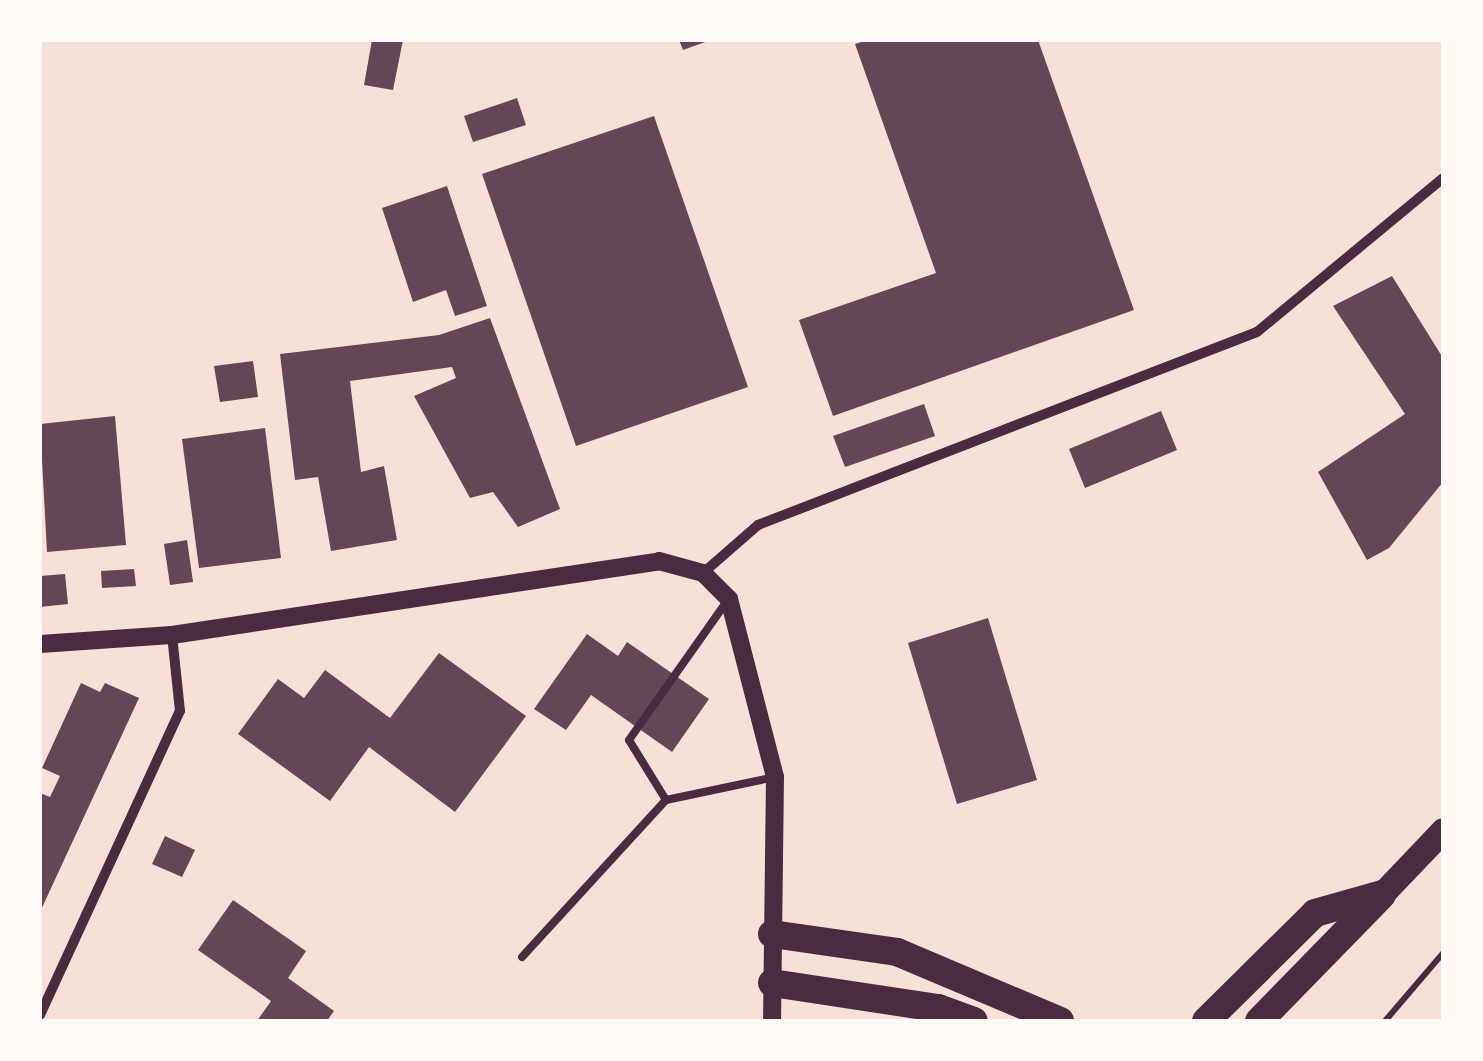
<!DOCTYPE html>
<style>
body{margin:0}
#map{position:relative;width:1483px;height:1061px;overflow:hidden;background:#f7e1d7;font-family:Cabin,sans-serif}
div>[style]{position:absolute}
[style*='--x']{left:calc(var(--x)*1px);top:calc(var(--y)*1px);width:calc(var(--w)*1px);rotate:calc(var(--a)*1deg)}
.building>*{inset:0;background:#644757}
.path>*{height:6px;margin:-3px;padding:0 3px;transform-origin:3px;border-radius:3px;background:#4a2c40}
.service>*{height:8px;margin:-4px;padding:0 4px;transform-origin:4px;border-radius:4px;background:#4a2c40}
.minor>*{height:10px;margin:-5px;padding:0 5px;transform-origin:5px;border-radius:5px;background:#4a2c40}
.tertiary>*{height:18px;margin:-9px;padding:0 9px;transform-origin:9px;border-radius:9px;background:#4a2c40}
.primary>*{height:25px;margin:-12.5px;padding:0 12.5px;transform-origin:12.5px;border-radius:12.5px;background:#4a2c40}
.trunk>*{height:28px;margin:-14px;padding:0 14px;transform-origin:14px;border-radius:14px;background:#4a2c40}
span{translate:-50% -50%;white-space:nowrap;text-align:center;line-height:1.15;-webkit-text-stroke:8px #fffaf5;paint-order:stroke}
.frame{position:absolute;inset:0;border:42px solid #fffaf5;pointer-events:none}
</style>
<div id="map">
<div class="building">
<div style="clip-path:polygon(372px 40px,403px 40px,393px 90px,364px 85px)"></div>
<div style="clip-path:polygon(679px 40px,708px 40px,708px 41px,683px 50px)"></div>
<div style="clip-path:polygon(868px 40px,1038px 40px,1134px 310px,833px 416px,799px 320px,936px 273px,855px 44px)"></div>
<div style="clip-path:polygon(517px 98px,526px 125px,473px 142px,464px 116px)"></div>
<div style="clip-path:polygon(654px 116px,748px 387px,576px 446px,482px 174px)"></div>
<div style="clip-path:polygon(447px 186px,487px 306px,455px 316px,446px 290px,413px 302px,382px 208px)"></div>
<div style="clip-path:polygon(1392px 276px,1443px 358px,1443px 482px,1389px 548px,1367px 560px,1318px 472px,1405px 414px,1333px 306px)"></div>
<div style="clip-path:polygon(490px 318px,560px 509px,518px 527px,493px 492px,470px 498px,414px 396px,456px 378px,452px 367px,350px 381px,361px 472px,384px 466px,397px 540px,331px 551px,318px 477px,295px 480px,280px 354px,439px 335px)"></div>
<div style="clip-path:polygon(253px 361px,258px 397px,220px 402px,214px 366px)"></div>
<div style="clip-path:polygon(924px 404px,935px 436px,845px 467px,833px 436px)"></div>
<div style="clip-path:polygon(1161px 411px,1177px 450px,1085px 488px,1069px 449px)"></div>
<div style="clip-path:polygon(115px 416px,126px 545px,47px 552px,40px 424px)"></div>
<div style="clip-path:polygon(265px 428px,281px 558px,199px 568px,182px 439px)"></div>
<div style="clip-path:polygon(187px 540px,193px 582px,170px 585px,164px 544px)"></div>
<div style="clip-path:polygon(134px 569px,136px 586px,102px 588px,101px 571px)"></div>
<div style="clip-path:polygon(65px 574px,68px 604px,40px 607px,40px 576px)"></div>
<div style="clip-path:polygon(988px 618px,1037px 780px,957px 804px,908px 643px)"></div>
<div style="clip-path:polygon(587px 634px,618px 656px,627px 642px,709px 699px,672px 752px,591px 695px,566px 730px,534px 709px)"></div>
<div style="clip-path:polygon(439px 653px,526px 716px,455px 812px,369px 747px,330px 801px,238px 734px,278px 679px,304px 698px,325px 670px,390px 718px)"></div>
<div style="clip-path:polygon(81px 683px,100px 692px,105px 683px,139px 698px,40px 912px,40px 793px,50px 797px,60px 776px,42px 768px)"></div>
<div style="clip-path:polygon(165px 836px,195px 850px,182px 877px,152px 864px)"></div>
<div style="clip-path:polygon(233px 900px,306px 951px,288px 978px,334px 1011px,327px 1021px,257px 1021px,271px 1001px,198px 950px)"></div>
</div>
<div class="path">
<div style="--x:1385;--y:1021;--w:89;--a:-49.5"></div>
</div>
<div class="service">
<div style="--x:666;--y:800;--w:70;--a:-121.7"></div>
<div style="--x:629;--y:740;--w:170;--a:-54.8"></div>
<div style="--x:522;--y:957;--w:213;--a:-47.5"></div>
<div style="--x:666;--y:800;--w:111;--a:-11.9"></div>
</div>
<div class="minor">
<div style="--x:703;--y:573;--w:73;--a:-41.1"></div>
<div style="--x:758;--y:525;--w:535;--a:-21.15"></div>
<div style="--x:1257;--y:332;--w:241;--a:-39.6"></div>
<div style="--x:40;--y:1015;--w:335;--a:-65.3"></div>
<div style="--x:180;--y:711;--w:76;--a:-96"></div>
</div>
<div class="tertiary">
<div style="--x:40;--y:644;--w:132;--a:-3.9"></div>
<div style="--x:172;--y:635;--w:493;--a:-8.6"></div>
<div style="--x:659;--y:561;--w:46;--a:15.3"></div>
<div style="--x:703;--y:573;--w:37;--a:45"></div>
<div style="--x:729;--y:599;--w:184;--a:75.5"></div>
<div style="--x:775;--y:777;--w:244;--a:90.7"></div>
</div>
<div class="primary">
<div style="--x:1382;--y:894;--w:88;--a:-46.4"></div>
</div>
<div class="trunk">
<div style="--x:772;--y:934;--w:126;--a:8.2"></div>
<div style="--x:897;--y:952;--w:177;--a:22.9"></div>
<div style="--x:772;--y:983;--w:168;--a:8.6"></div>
<div style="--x:938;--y:1008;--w:38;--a:20"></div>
<div style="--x:1206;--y:1021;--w:153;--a:-44.7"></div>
<div style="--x:1315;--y:913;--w:70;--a:-15.8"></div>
<div style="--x:1259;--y:1021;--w:175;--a:-45.7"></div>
</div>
<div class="frame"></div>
</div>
